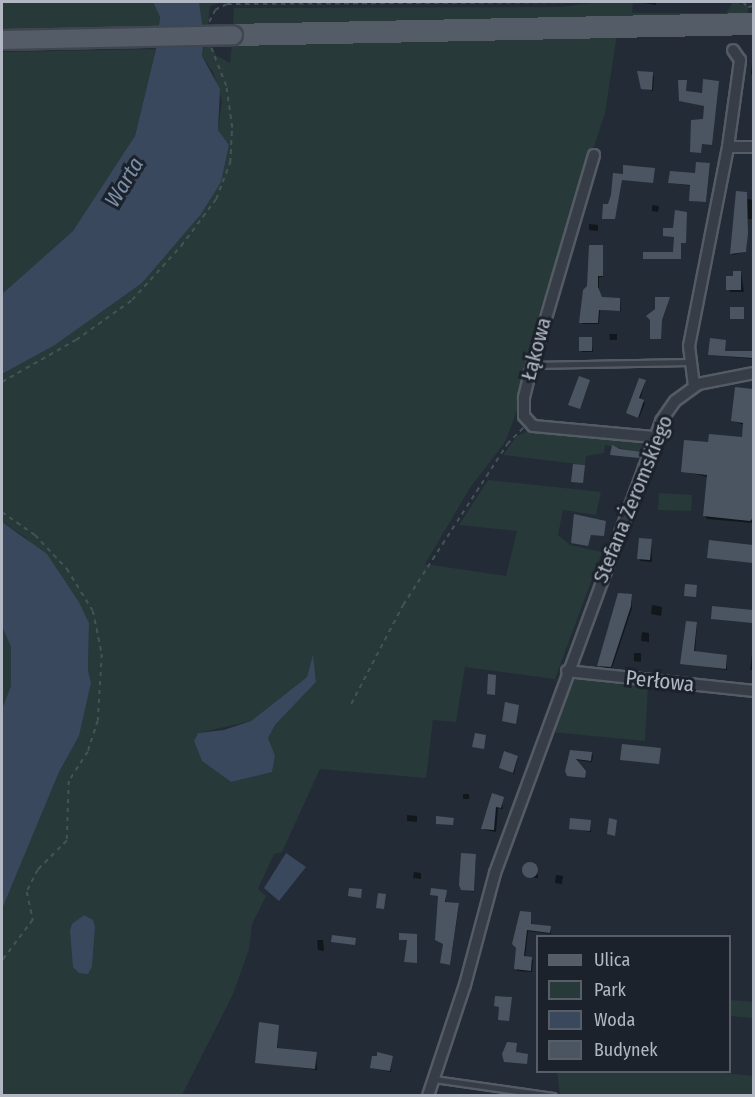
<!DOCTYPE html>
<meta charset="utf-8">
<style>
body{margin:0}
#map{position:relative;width:755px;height:1097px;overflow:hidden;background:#232b36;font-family:"Fira Sans Condensed",sans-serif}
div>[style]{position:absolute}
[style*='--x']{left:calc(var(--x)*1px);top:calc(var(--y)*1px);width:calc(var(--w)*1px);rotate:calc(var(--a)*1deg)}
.green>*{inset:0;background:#283939}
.water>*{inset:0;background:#3a485d}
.shadow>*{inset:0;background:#0007}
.building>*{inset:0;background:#4b5561}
.round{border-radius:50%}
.path>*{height:1.5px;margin-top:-0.75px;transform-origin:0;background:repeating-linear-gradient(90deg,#445456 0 4.5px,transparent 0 9px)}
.roads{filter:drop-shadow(2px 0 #545b64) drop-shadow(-2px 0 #545b64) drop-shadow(0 2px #545b64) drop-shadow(0 -2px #545b64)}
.lane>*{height:5px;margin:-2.5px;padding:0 2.5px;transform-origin:2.5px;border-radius:2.5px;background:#363d47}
.street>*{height:10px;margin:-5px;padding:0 5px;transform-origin:5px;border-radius:5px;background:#363d47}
.primary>*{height:18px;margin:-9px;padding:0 9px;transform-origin:9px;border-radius:9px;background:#545c67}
.bridges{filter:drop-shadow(2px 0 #404650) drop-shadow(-2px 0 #404650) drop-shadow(0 2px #404650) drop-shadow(0 -2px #404650)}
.primary-bridge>*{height:18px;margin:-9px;padding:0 9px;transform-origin:9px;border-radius:9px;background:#545c67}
span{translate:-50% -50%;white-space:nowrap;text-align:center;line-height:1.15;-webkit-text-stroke:6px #1c222b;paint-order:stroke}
.street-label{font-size:21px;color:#b1b8c3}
.water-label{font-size:22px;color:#7c8ea8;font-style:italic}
.frame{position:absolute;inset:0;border:3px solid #b1b8c3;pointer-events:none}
.legend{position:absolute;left:536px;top:935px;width:195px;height:138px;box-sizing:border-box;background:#1c222b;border:2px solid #585e68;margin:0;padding:8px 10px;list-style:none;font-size:18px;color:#b1b8c3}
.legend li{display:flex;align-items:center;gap:12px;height:30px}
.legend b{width:30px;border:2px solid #585e68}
</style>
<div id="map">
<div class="green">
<div style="clip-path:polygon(2px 2px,153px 2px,160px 17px,158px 28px,2px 32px)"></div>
<div style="clip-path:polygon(199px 2px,223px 2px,210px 6px,208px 26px,203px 26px,199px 17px)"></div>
<div style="clip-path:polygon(599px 2px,633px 2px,632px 13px,726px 13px,733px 2px,748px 6px,748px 16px,233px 27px,234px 8px,560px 7px)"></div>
<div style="clip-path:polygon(evenodd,617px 34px,605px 113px,539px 313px,517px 411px,505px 442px,470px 488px,425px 564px,506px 576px,517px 531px,459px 525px,488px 480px,601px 492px,596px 515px,563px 510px,558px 535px,570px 545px,602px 552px,555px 679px,465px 667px,456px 722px,433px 720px,426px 778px,320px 769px,282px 852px,274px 854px,258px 889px,266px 896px,252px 924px,249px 949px,233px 994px,182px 1095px,2px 1096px,2px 909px,59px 772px,79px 736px,91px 683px,88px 672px,89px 623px,79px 602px,25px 537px,2px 522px,2px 374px,55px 345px,142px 283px,221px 182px,229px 145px,218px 130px,222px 101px,213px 72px,202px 56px,204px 45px,212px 45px,216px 55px,230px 63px,232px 44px,617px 34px,313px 657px,316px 682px,275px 725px,267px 739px,275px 756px,272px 772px,231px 782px,202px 761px,194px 741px,198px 733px,251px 721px,307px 677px,313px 657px,617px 34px,84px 915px,95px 928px,92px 966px,70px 931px,84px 915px)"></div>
<div style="clip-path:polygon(156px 49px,135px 136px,105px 187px,73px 231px,2px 294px,2px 52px)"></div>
<div style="clip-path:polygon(533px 429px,644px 439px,640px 452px,605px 445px,604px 453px,586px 456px,585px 465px,503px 455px,517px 436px)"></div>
<div style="clip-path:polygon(659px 493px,692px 495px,691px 511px,658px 510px)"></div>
<div style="clip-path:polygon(2px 626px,11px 647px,11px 686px,2px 709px)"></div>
<div style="clip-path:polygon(570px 678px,648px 688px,645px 741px,551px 732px)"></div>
<div style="clip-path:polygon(730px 1000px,753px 1002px,753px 1018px,730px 1016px)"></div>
<div style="clip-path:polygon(557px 1072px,714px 1072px,753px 1076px,753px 1095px,560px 1095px)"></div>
</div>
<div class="water">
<div style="clip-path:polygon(153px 2px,199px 2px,204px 38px,202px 56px,220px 89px,218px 130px,229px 145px,221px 182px,201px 214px,142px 283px,55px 345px,2px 374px,2px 294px,73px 231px,135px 136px,156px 49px,160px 17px)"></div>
<div style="clip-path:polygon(2px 522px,47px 554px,79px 602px,89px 623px,88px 671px,91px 683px,79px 736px,59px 772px,2px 909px,2px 709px,11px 686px,11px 647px,2px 626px)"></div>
<div style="clip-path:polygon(313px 655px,316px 682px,275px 725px,268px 738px,275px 756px,272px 772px,231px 782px,202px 761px,194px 741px,198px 733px,224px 730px,251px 721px,307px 677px)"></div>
<div style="clip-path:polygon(286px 853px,306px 867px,279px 901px,264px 888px)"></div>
<div style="clip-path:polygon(84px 915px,93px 920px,95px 928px,92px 966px,88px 974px,79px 973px,73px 967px,70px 931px,72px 924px)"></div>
</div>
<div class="shadow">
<div style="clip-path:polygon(642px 2px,656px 2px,656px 5px,643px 3px)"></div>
<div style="clip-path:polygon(752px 62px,754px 62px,754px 76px,751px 74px)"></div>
<div style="clip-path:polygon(639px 73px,654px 76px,653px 91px,643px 88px)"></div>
<div style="clip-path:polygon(710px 165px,706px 202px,691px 201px,692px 186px,670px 183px,696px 175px)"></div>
<div style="clip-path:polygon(746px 194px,747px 199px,754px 200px,754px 219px,748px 219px,746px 252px,732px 255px)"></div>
<div style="clip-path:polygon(652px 205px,659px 206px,658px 212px,652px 211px)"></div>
<div style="clip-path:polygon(589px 224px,598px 225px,598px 231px,589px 230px)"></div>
<div style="clip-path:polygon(602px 247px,603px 277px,599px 277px,599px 290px,602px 299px,620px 299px,621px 311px,600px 310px,599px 324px,582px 324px)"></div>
<div style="clip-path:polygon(741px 272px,744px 292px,731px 292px,728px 289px)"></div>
<div style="clip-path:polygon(609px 334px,617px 334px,617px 340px,610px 340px)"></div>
<div style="clip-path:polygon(591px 339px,593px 352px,582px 352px,580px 350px)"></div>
<div style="clip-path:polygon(725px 341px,725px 352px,754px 353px,754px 359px,709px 355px)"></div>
<div style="clip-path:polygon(645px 382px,640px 400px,645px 403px,639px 418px,627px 413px)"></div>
<div style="clip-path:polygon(736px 389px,754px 391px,753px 523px,707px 519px,704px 515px,708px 477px,682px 471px,709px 444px,743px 439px,744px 425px,733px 421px)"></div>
<div style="clip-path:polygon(651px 540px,652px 562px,641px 561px,638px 558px)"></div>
<div style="clip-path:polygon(632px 596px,632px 608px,612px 668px,600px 667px)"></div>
<div style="clip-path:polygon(652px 605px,662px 607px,661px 616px,651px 614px)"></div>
<div style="clip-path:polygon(697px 624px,695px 653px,727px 656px,727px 670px,681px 663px)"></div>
<div style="clip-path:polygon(642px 632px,649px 633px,649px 642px,641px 641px)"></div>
<div style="clip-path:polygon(634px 653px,641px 653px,641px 662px,634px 661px)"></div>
<div style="clip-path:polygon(752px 654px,754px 654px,754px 670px,750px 670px)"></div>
<div style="clip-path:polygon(571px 752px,593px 755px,592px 762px,575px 760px,586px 779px,568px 775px)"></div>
<div style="clip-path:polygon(518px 757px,514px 774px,500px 768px)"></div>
<div style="clip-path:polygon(463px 794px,469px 794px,469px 799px,463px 799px)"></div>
<div style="clip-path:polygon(501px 797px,503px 809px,498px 808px,496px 832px,485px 830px,483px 828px)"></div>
<div style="clip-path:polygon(407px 815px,417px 816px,417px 822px,407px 821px)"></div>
<div style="clip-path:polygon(590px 821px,591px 832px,570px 828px)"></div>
<div style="clip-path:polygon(476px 855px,474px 892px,464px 890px,463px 889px)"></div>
<div style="clip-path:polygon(524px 865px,537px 866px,538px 878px,525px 877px)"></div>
<div style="clip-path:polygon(414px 872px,421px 873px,421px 879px,413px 878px)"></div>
<div style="clip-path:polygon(556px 875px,563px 876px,562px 884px,555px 883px)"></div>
<div style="clip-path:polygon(446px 891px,446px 903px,459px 905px,450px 965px,441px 963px,445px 944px,440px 896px)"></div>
<div style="clip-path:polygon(530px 914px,532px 926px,550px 927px,551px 934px,528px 931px,525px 958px,533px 960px,532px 972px,517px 971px)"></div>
<div style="clip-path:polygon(317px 940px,323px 940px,324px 951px,318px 950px)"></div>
<div style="clip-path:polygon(278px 1026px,278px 1049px,316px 1053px,317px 1070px,256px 1062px)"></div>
<div style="clip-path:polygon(392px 1057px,391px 1072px,372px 1068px)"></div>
</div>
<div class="building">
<div style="clip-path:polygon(637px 71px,653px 72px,652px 90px,641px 89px)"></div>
<div style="clip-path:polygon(703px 79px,719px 81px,712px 145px,702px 144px,701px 153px,690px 152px,691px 120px,703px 119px,704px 106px,679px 101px,678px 80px,687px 80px,686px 91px,702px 93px)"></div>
<div style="clip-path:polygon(696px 162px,710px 163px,706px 202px,689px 201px,690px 185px,668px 183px,670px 171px,695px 173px)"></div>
<div style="clip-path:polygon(623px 165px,655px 168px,653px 183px,622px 180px,615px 219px,602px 219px,603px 204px,608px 204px,611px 195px,613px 173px,623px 174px)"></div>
<div style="clip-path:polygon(736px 191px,747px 192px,748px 233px,746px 252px,730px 254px)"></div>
<div style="clip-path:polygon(675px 210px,687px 212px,686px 243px,681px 243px,681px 259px,643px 259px,643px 252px,673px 252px,674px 237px,663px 236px,663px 228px,673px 228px)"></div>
<div style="clip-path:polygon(589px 245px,603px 245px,603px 276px,598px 276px,598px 287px,602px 297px,620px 298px,620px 311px,599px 310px,598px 323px,579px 323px,583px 290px,587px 286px)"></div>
<div style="clip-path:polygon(733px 271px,741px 271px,741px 290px,726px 290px,726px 276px,733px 276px)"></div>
<div style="clip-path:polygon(655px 297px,670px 297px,662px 320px,661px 339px,650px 339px,650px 320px,646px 316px,655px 309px)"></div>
<div style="clip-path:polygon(730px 307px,744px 307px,744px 319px,730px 319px)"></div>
<div style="clip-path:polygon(579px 337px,592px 337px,592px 351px,579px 351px)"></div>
<div style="clip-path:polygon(710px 338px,726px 340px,725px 351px,753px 351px,753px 358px,708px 355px)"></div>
<div style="clip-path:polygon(579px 376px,590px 380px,580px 409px,568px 405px)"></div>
<div style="clip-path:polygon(639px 378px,646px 380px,639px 398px,644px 400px,638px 418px,626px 413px)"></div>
<div style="clip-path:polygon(735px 387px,753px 389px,753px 518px,750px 521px,703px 516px,707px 475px,681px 472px,684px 440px,708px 442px,709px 434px,742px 437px,743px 423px,731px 421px)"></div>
<div style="clip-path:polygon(612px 445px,620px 449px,642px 452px,639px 458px,610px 455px)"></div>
<div style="clip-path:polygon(573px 464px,585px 465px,583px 483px,571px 482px)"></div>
<div style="clip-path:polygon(574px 514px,606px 521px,604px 536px,591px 535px,588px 546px,571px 543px)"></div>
<div style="clip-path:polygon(639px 538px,652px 539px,650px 560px,637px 559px)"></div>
<div style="clip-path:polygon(709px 540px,753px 545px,753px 563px,707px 558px)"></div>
<div style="clip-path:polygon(685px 584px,697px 585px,696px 597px,684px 596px)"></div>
<div style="clip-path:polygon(618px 593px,632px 594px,631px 606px,611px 667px,597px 666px)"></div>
<div style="clip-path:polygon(712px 606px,753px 610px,753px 623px,711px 619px)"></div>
<div style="clip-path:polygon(686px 621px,697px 622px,694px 651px,727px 655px,726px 669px,680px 664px)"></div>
<div style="clip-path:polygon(488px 674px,496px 675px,495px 695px,487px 694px)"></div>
<div style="clip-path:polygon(505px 702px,519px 705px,516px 724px,502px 721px)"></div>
<div style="clip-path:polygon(475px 733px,486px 735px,484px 749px,472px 747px)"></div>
<div style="clip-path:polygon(622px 744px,661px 748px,659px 764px,620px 760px)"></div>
<div style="clip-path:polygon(570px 750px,592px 752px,591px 761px,576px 759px,586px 771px,585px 778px,567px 776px,565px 771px)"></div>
<div style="clip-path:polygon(504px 751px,518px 756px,513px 773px,499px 768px)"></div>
<div style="clip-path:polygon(492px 793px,504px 797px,501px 808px,496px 807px,494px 830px,481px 829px)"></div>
<div style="clip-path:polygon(436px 816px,454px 818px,453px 825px,436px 824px)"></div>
<div style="clip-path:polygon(570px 818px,591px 820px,590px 831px,569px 829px)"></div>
<div style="clip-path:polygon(609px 818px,617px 820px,615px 836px,607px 834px)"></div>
<div style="clip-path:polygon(461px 853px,476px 854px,474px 891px,461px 890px,459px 885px)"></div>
<div class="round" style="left:522px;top:862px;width:16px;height:16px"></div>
<div style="clip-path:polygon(349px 888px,362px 889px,361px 898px,348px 896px)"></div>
<div style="clip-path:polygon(431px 888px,447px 890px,445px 902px,459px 903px,450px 965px,440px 963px,443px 944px,435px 940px,438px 896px,430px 895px)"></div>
<div style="clip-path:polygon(378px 893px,386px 894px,384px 909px,376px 908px)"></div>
<div style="clip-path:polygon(520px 911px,531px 912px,531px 924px,551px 926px,550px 933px,527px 930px,524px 956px,532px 957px,531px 971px,514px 969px,516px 948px,512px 944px)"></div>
<div style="clip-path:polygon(399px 933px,417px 934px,417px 963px,404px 962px,407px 940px,399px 940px)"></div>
<div style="clip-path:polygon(332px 935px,356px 938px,355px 945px,331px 942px)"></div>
<div style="clip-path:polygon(495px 996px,512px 997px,509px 1021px,498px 1020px,499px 1007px,494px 1006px)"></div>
<div style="clip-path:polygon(259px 1022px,279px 1025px,277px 1048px,317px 1052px,315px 1069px,255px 1063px)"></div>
<div style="clip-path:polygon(507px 1042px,517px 1043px,516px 1052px,528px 1054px,527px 1064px,504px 1062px,502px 1054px)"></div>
<div style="clip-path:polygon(377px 1052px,393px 1056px,390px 1071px,370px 1068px,372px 1056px,377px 1056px)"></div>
</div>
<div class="path">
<div style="--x:743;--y:2;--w:7;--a:45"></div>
<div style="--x:748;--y:7;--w:6;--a:-9"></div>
<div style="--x:209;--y:22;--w:13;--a:-63"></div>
<div style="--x:215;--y:10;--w:13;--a:-27"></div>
<div style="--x:227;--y:4;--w:361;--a:-0.3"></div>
<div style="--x:2;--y:382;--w:85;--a:-29.6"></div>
<div style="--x:76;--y:340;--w:69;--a:-35.5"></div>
<div style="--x:132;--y:300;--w:73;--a:-47.8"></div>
<div style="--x:181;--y:246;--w:59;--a:-53.3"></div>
<div style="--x:216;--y:199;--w:39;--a:-69"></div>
<div style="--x:230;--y:163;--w:35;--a:-87"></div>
<div style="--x:232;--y:128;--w:42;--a:-98.1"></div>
<div style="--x:226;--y:86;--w:41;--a:-111.5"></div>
<div style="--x:2;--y:512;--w:40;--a:34.9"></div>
<div style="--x:35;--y:535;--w:47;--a:46.7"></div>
<div style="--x:67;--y:569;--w:49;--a:58.2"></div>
<div style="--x:93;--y:611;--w:44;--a:78.2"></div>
<div style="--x:102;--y:654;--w:67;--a:93.4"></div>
<div style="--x:98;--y:721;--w:33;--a:108"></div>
<div style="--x:88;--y:752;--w:35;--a:123"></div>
<div style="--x:69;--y:781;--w:60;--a:91.9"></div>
<div style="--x:67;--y:841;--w:41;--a:135"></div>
<div style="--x:38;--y:870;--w:25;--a:117"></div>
<div style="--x:27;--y:892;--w:29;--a:78"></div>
<div style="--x:33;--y:920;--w:51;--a:127.1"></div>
<div style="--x:351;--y:704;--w:112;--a:-62.3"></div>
<div style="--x:403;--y:605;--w:192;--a:-57.1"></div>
<div style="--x:507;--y:444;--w:23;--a:-45"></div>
</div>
<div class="roads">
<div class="lane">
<div style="--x:532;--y:365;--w:157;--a:-1.1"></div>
<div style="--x:434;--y:1079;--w:120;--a:8.1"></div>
</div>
<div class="street">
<div style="--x:728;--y:147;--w:26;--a:0"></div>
<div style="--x:594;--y:155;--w:219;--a:106.4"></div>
<div style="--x:532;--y:365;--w:34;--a:104"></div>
<div style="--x:524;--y:398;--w:18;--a:90"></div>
<div style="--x:524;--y:416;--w:13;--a:48"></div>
<div style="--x:533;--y:426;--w:121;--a:5.2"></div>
<div style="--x:694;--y:386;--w:40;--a:-97.1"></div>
<div style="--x:689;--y:346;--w:203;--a:-78.9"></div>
<div style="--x:728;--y:147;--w:88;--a:-82.1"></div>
<div style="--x:740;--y:60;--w:12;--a:-125"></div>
<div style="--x:567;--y:671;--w:188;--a:6.1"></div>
<div style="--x:428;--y:1096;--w:117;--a:-71.6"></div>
<div style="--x:465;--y:985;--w:116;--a:-75"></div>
<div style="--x:495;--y:873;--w:482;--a:-69.8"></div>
<div style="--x:661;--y:421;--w:24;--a:-55"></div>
<div style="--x:675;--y:401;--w:29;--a:-36"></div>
<div style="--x:698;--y:384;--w:57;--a:-11.1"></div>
</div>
<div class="primary">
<div style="--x:233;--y:35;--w:521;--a:-1.21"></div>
</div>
</div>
<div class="bridges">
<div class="primary-bridge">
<div style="--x:2;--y:40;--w:231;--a:-1.2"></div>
</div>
</div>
<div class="street-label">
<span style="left:536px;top:349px;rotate:-75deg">Łąkowa</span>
<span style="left:633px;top:499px;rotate:-68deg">Stefana Żeromskiego</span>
<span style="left:660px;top:681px;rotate:6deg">Perłowa</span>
</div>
<div class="water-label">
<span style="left:124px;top:182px;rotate:-59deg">Warta</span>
</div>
<div class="frame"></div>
<ul class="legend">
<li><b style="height:8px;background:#545c67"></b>Ulica</li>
<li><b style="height:16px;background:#283939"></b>Park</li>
<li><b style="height:16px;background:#3a485d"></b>Woda</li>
<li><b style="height:16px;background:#4b5561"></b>Budynek</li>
</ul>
</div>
